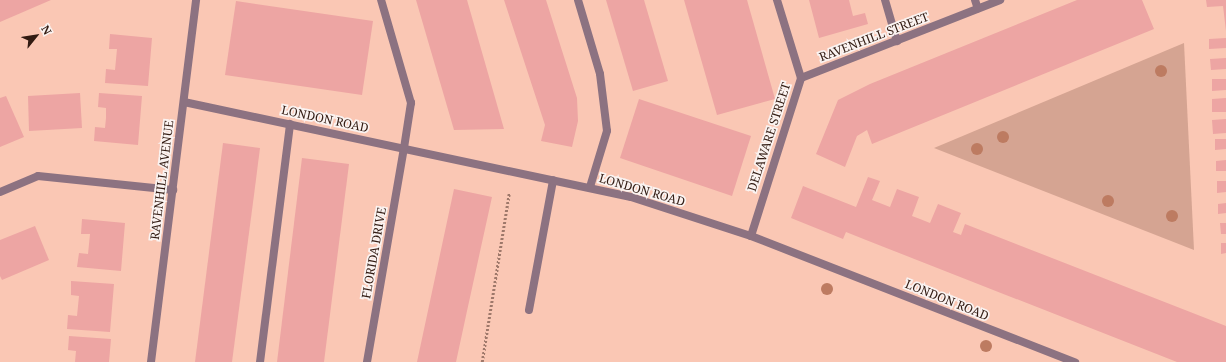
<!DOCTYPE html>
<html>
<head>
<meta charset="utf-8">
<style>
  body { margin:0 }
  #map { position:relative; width:1226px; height:362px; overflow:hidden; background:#fac7b4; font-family:"Noto Serif",serif }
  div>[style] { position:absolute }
  .green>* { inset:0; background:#d5a492 }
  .building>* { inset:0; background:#eda5a3 }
  .path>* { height:2.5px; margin-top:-1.25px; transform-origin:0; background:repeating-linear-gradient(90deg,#9e786a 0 2px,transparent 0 4px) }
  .lane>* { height:8px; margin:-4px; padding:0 4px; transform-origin:4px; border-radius:4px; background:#8c7281 }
  .street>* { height:8px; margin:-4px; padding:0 4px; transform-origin:4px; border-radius:4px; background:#8c7281 }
  .trees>* { width:12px; height:12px; margin:-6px; border-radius:50%; background:#bd7b61 }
  span { translate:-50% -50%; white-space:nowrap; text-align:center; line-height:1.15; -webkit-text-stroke:3.5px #faf3f1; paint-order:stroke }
  .street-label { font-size:12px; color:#321b12 }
  .north { position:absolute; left:16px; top:16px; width:40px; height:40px; -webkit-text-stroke:3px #faf3f1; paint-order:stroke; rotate:60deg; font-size:11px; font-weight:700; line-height:16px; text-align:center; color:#321b12 }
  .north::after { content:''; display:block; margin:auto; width:14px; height:18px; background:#321b12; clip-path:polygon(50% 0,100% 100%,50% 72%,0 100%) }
</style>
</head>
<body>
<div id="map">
  <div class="green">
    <div style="clip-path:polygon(1184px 43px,1194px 250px,934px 148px)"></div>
  </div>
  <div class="building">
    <div style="clip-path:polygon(0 0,51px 0,0 22px)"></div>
    <div style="clip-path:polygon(416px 0,467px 0,504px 129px,454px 130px)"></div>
    <div style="clip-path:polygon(504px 0,546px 0,577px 98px,578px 121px,572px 147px,541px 141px,545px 125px)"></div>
    <div style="clip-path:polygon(606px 0,644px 0,668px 81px,633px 91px)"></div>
    <div style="clip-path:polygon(684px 0,747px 0,775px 99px,717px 115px)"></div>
    <div style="clip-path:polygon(809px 0,849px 0,853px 16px,865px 13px,868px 24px,819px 38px)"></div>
    <div style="clip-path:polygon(1077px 0,1142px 0,1154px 29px,872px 144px,867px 130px,857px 136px,845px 167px,816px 154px,838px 100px,870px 84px)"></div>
    <div style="clip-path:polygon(1206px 0,1226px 0,1226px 31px,1223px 6px,1207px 7px)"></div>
    <div style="clip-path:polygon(236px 1px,373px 21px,362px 95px,225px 75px)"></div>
    <div style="clip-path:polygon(110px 34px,152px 38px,148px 86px,105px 83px,106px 69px,115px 70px,117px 49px,109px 49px)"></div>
    <div style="clip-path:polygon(1226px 38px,1226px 48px,1209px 49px,1209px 39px)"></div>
    <div style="clip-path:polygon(1226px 58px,1226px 69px,1211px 70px,1210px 59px)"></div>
    <div style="clip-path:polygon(1212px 79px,1226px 79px,1226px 90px,1212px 91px)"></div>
    <div style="clip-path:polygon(80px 93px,82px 128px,29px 131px,28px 96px)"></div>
    <div style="clip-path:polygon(99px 93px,142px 96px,138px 145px,94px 141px,95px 127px,105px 128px,106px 118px,106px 108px,98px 107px)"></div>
    <div style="clip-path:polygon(6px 96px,24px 137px,0 147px,0 98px)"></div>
    <div style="clip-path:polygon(1226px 98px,1226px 112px,1212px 112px,1212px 99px)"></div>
    <div style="clip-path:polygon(639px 99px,751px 136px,732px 196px,620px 158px)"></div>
    <div style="clip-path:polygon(1226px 119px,1226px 133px,1213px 134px,1212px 120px)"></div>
    <div style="clip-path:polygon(1215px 139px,1226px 139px,1226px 149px,1215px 150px)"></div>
    <div style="clip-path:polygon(223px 143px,260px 148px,254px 195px,232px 362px,195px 362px)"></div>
    <div style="clip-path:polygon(302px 158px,349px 164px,324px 362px,277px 362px)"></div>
    <div style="clip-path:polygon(1226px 160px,1226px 171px,1216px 171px,1216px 161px)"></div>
    <div style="clip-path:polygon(868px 177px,880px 181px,872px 200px,890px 207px,897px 189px,919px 197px,912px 216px,920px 219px,930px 223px,938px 204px,961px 213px,953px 232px,961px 235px,965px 224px,1226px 326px,1226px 362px,1177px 362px,866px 240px,846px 232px,843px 239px,791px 218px,803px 186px,856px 207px)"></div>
    <div style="clip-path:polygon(1217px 181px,1226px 181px,1226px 192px,1217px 193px)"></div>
    <div style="clip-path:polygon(454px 189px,492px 197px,467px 311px,456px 362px,417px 362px)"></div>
    <div style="clip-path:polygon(1226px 203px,1226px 213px,1218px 214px,1218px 204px)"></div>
    <div style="clip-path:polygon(82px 219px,125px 223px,121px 271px,77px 267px,79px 253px,88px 254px,90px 234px,81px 234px)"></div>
    <div style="clip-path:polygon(1220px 223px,1226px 223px,1226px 234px,1221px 234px)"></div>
    <div style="clip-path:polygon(35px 226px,49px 260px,2px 280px,0 276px,0 240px)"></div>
    <div style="clip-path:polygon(1221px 243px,1226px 243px,1226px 253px,1221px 254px)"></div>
    <div style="clip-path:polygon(71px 281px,114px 284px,110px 332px,67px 329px,68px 315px,77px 316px,79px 296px,71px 295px)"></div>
    <div style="clip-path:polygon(69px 336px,111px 339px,109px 362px,75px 362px,76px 351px,68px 350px)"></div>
  </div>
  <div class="path">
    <div style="left:482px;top:362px;width:171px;rotate:-80.9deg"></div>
  </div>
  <div class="lane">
    <div style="left:885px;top:0;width:43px;rotate:73.7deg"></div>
    <div style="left:529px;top:310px;width:132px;rotate:-79.5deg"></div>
    <div style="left:260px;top:362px;width:240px;rotate:-82.8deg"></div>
  </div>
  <div class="street">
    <div style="left:578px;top:0;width:77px;rotate:73.4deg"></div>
    <div style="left:600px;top:74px;width:57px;rotate:83deg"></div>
    <div style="left:607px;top:131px;width:59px;rotate:106.9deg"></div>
    <div style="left:975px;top:0;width:9px;rotate:72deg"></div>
    <div style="left:801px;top:78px;width:214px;rotate:-21.4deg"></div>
    <div style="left:184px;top:102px;width:457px;rotate:12deg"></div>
    <div style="left:631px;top:197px;width:126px;rotate:18deg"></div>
    <div style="left:751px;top:236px;width:348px;rotate:21.3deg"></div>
    <div style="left:0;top:192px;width:41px;rotate:-22.8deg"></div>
    <div style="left:38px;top:176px;width:136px;rotate:5.9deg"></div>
    <div style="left:751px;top:236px;width:166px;rotate:-72.4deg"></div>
    <div style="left:801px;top:78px;width:82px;rotate:-107.1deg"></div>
    <div style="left:151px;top:362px;width:365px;rotate:-82.9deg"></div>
    <div style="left:367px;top:362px;width:217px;rotate:-80.2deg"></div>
    <div style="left:404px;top:148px;width:46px;rotate:-81.2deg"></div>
    <div style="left:411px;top:103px;width:107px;rotate:-106.2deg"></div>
  </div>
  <div class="trees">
    <div style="left:1161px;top:71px"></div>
    <div style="left:1003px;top:137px"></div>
    <div style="left:977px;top:149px"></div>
    <div style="left:1108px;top:201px"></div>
    <div style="left:1172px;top:216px"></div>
    <div style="left:827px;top:289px"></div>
    <div style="left:986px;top:346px"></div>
  </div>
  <div class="street-label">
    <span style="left:874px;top:37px;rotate:-21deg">RAVENHILL STREET</span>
    <span style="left:325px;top:119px;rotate:12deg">LONDON ROAD</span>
    <span style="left:769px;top:137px;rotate:-72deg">DELAWARE STREET</span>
    <span style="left:162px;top:180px;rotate:-83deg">RAVENHILL AVENUE</span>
    <span style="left:642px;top:190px;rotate:16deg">LONDON ROAD</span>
    <span style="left:374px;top:253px;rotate:-80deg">FLORIDA DRIVE</span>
    <span style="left:947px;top:300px;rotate:22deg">LONDON ROAD</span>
  </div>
  <div class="north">N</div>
</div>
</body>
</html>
